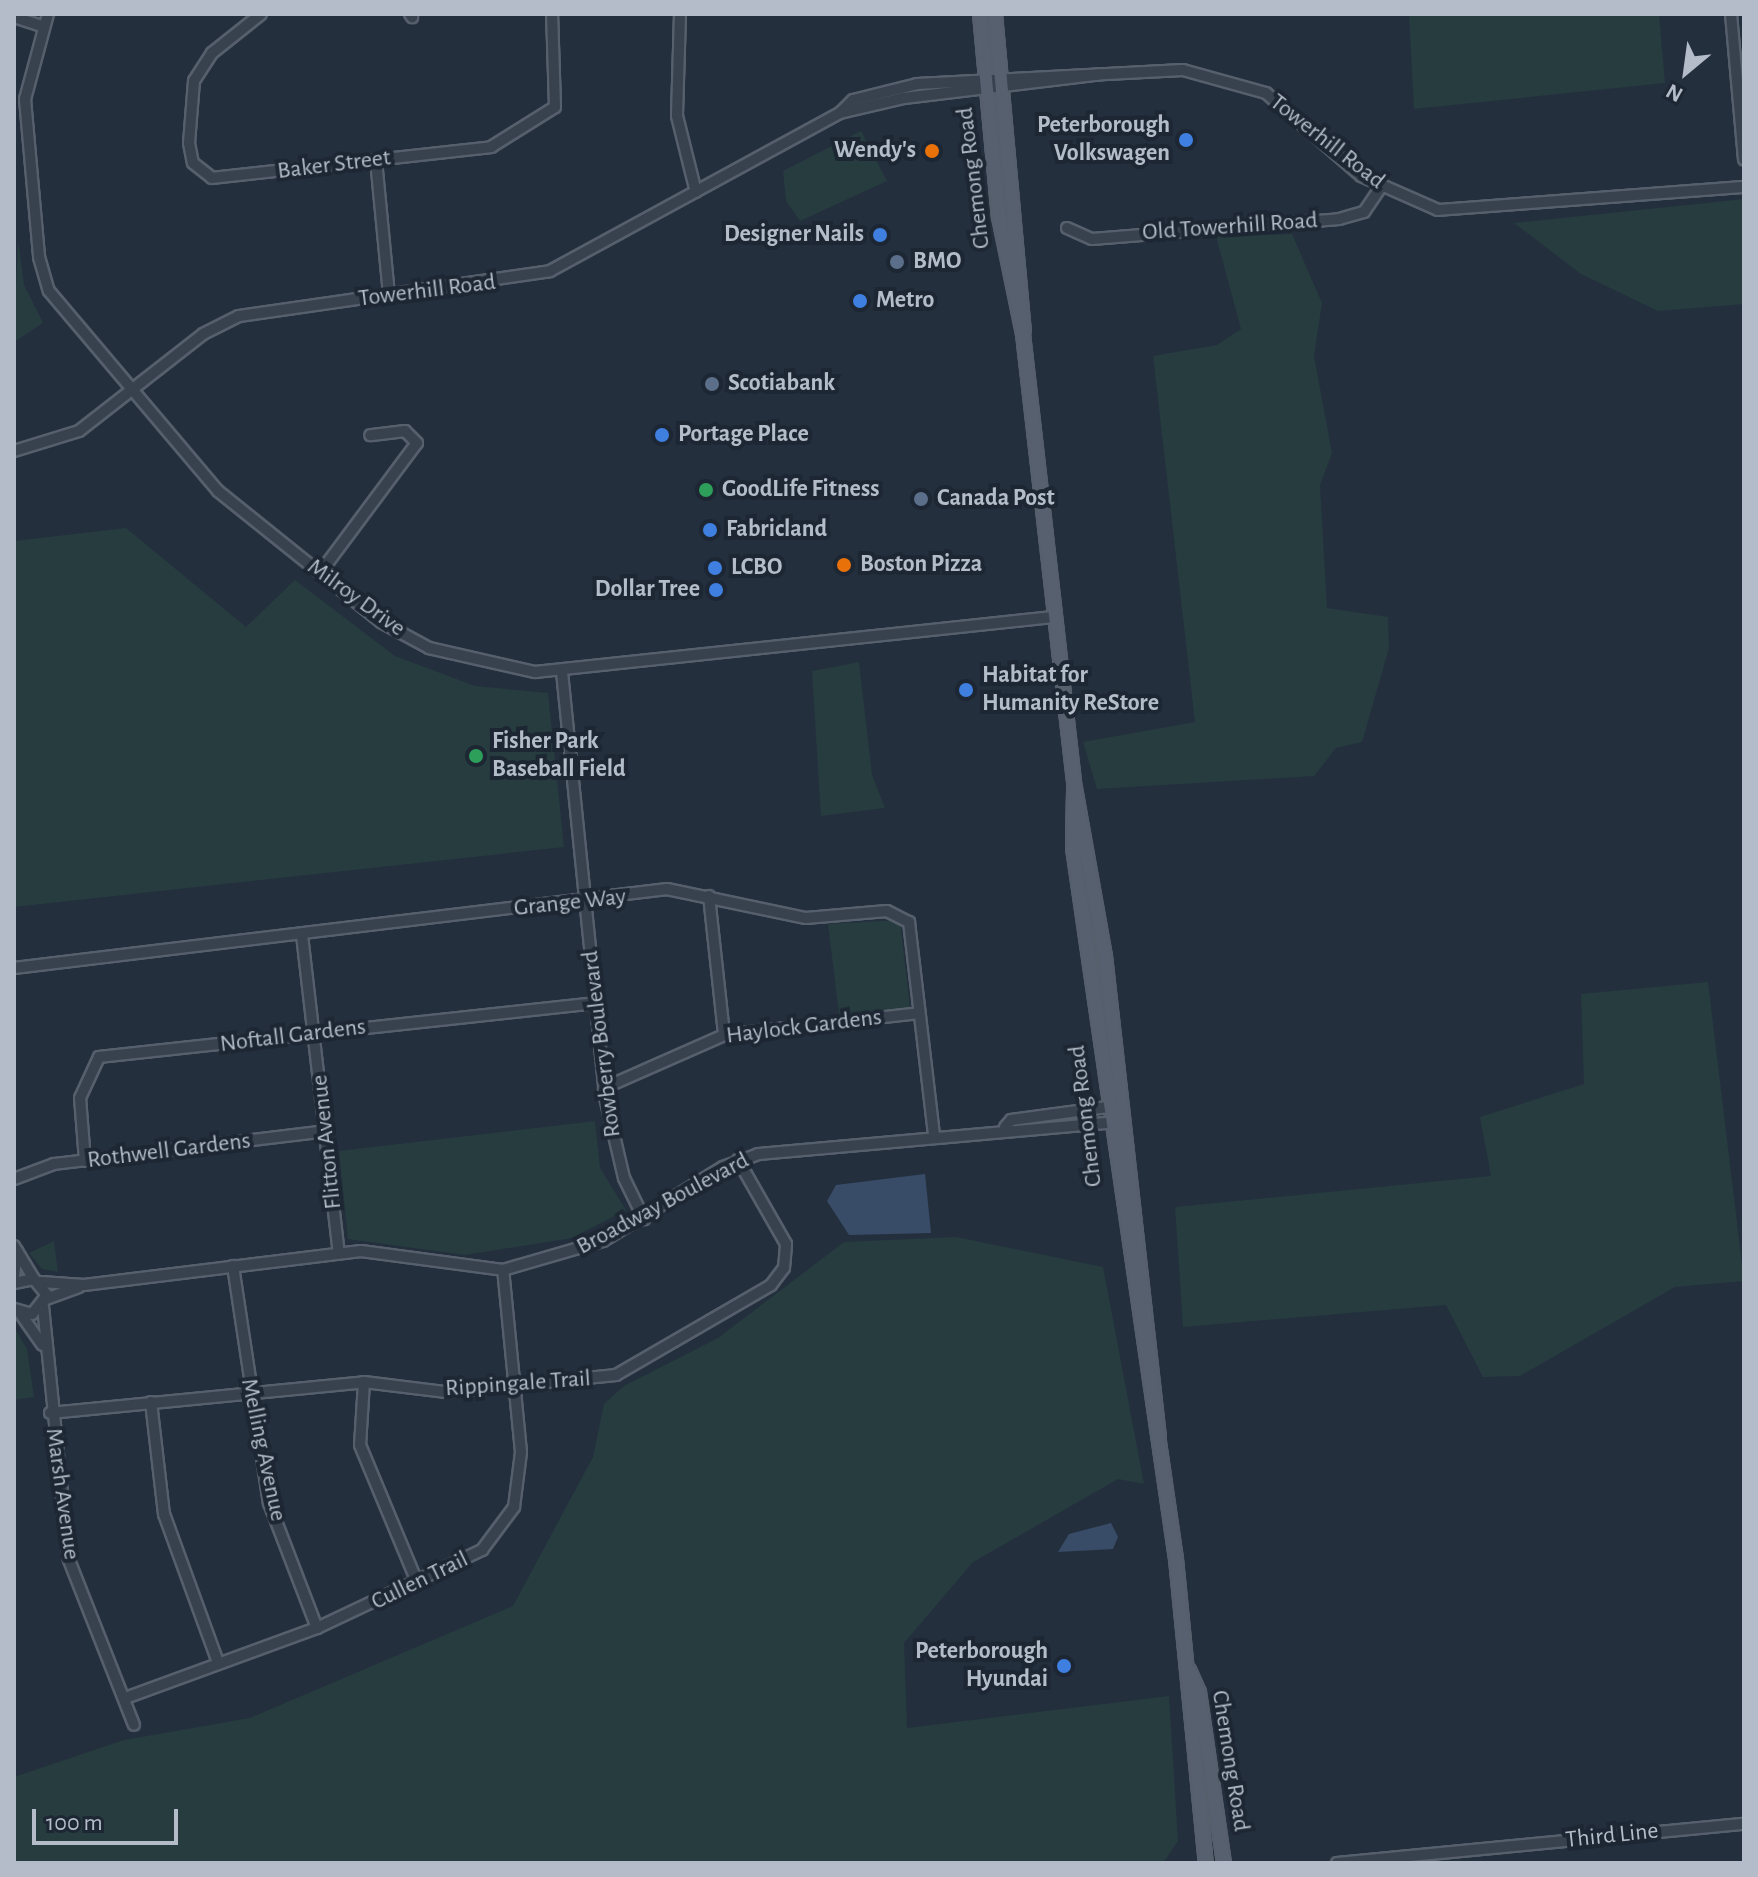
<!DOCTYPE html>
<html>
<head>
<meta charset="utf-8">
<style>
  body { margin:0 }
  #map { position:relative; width:1758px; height:1877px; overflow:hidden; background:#242f3e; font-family:"Alegreya Sans",sans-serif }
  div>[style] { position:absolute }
  .green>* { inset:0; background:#263c3f }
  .water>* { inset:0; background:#394c67 }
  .roads { filter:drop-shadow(2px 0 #565f6c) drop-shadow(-2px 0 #565f6c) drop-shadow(0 2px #565f6c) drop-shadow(0 -2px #565f6c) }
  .minor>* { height:10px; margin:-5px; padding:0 5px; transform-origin:5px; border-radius:5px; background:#38414e }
  .major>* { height:12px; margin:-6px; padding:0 6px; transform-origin:6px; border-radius:6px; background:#56606e }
  .dots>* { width:22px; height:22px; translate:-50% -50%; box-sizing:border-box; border:4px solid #1d2633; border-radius:50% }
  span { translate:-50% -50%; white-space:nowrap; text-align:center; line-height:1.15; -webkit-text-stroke:8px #1d2633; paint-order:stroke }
  .poi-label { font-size:24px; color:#b4bcc9; font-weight:700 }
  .right { translate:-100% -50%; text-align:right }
  .left { translate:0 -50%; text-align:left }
  .street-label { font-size:24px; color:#b4bcc9 }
  .frame { position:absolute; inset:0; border:16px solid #b4bcc9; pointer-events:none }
  .north { position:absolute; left:1646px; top:32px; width:80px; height:80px; -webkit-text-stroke:6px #1d2633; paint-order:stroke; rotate:209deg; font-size:22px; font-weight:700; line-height:32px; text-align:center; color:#b4bcc9 }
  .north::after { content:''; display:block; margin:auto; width:28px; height:36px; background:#b4bcc9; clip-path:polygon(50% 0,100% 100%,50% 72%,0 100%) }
  .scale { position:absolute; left:32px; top:1809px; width:146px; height:36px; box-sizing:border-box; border:4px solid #b4bcc9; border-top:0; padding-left:10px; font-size:24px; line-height:28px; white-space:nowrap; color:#b4bcc9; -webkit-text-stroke:6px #1d2633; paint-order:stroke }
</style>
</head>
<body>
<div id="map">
  <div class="green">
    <div style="clip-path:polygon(1409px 14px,1659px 14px,1665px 83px,1414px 109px)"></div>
    <div style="clip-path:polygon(861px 131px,887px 181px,800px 221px,786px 201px,783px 171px)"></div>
    <div style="clip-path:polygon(1744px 199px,1744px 304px,1658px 311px,1581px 274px,1514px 223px)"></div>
    <div style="clip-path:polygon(1292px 234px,1322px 303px,1314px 356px,1332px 453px,1320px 485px,1327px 608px,1388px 617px,1389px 648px,1362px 742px,1336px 748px,1314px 776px,1097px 789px,1083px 742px,1195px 722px,1153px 356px,1217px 345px,1241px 329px,1216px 236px)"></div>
    <div style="clip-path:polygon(18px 239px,24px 285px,43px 323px,14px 342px)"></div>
    <div style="clip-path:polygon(126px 528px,246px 627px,295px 580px,395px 656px,475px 686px,548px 693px,564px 847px,14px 907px,14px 541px)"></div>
    <div style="clip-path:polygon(859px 662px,872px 775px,885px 808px,821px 816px,812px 671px)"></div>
    <div style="clip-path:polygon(900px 920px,910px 1008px,839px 1014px,828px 924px)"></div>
    <div style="clip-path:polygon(1708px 982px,1744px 1281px,1675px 1287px,1520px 1376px,1483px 1377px,1446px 1305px,1183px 1327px,1175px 1207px,1491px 1176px,1480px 1117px,1584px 1084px,1581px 994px)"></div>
    <div style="clip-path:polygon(595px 1121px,600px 1168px,626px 1210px,572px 1238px,465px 1255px,348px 1239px,339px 1151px)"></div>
    <div style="clip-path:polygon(956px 1237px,1103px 1267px,1144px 1484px,1118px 1479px,973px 1562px,904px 1643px,907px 1728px,1169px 1696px,1178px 1841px,1163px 1863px,14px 1863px,14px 1777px,124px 1740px,250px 1718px,513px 1606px,593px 1457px,604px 1404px,624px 1386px,718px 1338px,844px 1242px)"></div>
    <div style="clip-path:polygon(54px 1241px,58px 1272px,42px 1269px,29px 1253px)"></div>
    <div style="clip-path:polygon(14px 1327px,27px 1349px,34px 1397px,14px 1400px)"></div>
  </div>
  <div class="water">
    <div style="clip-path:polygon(925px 1174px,931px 1233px,849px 1235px,827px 1201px,836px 1185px)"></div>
    <div style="clip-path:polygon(1111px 1523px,1118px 1537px,1113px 1549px,1058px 1552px,1069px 1534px)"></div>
  </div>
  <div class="roads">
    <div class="minor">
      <div style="left:48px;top:14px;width:88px;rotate:105.1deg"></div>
      <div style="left:25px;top:99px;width:159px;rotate:84.9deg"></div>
      <div style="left:39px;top:257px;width:35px;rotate:74deg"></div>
      <div style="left:49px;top:291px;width:262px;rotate:49.8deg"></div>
      <div style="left:218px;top:491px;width:209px;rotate:38.8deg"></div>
      <div style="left:381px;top:622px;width:55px;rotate:28.4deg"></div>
      <div style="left:429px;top:648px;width:109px;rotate:12.8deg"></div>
      <div style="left:535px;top:672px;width:521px;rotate:-6.06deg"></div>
      <div style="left:261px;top:14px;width:63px;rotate:141.5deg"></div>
      <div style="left:212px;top:53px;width:33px;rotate:123deg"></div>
      <div style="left:194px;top:81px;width:62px;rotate:94.6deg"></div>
      <div style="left:189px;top:143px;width:20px;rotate:79deg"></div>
      <div style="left:193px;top:163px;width:24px;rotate:38deg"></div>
      <div style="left:212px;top:178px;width:281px;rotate:-6.3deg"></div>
      <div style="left:491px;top:147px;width:75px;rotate:-32deg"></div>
      <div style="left:555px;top:107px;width:93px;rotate:-91.8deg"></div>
      <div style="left:410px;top:14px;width:4px;rotate:56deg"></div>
      <div style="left:680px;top:14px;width:102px;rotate:91.7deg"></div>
      <div style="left:677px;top:116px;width:78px;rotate:76deg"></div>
      <div style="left:1731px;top:14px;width:146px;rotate:84.9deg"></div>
      <div style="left:14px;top:17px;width:29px;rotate:18deg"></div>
      <div style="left:840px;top:113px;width:18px;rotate:-45deg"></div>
      <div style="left:853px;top:100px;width:66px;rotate:-14deg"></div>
      <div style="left:917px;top:84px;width:266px;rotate:-3deg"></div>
      <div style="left:1183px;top:70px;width:86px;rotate:15.5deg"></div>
      <div style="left:1266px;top:93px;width:126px;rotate:41.1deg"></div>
      <div style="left:1361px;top:176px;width:84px;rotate:23.8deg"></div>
      <div style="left:1438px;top:210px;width:307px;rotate:-4.3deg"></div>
      <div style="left:376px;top:160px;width:137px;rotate:84.5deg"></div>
      <div style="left:1067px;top:228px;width:27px;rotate:24deg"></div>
      <div style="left:1092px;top:239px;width:248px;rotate:-4.6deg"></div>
      <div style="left:1339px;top:219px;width:26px;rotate:-16deg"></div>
      <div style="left:1364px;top:212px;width:29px;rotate:-56deg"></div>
      <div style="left:14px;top:451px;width:68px;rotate:-17.1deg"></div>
      <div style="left:79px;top:431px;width:157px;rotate:-38deg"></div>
      <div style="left:203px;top:334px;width:40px;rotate:-26.6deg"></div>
      <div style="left:239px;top:316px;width:314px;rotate:-8.2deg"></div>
      <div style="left:550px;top:271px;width:330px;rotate:-28.6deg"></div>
      <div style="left:840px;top:113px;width:66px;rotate:-13.2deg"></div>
      <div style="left:904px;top:98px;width:198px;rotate:-6.9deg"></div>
      <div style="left:320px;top:573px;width:162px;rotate:-53.3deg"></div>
      <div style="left:417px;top:443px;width:17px;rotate:-135deg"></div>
      <div style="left:405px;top:431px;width:35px;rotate:173deg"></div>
      <div style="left:562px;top:672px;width:427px;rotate:84.2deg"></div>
      <div style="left:605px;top:1097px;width:83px;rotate:76.8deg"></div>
      <div style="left:624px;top:1178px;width:46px;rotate:64deg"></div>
      <div style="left:709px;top:896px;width:140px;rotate:83.8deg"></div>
      <div style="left:302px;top:935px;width:320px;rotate:83.4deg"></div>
      <div style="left:14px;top:968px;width:658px;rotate:-6.9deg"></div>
      <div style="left:667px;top:889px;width:142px;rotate:11.8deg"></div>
      <div style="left:806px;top:918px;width:81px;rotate:-4.9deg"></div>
      <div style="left:887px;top:911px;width:25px;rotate:27deg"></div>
      <div style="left:909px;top:922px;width:214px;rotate:83.3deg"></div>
      <div style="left:604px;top:1088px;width:131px;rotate:-23.8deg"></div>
      <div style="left:724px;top:1035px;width:196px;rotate:-6.4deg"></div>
      <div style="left:1005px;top:1127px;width:9px;rotate:-49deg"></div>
      <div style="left:1011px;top:1120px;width:105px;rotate:-7.7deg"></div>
      <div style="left:85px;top:1161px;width:63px;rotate:-94.5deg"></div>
      <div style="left:80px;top:1098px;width:45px;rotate:-65.1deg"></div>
      <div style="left:99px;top:1057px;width:500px;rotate:-6.2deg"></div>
      <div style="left:14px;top:1179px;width:43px;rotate:-20.6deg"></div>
      <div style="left:54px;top:1164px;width:274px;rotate:-6.9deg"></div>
      <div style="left:14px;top:1246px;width:39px;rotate:59deg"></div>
      <div style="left:233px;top:1266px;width:240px;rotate:81.4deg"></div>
      <div style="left:269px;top:1503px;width:134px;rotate:69deg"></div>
      <div style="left:14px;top:1276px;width:25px;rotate:-83deg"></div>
      <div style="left:41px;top:1282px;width:43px;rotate:4deg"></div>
      <div style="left:84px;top:1285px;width:279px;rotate:-7deg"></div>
      <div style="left:361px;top:1251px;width:143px;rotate:7.6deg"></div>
      <div style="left:503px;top:1270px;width:104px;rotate:-16.2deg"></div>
      <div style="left:603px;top:1241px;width:141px;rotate:-31.7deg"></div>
      <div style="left:723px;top:1167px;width:37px;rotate:-20deg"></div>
      <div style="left:758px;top:1154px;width:361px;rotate:-5.1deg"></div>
      <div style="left:14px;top:1283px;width:20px;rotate:-11deg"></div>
      <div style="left:34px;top:1279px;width:21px;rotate:51deg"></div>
      <div style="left:47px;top:1295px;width:24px;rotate:128deg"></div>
      <div style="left:32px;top:1314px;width:19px;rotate:-164deg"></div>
      <div style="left:46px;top:1299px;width:35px;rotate:-20deg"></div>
      <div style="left:43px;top:1306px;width:255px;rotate:84.2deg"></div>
      <div style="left:69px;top:1560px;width:177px;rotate:68.5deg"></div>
      <div style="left:20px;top:1313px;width:39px;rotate:55deg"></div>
      <div style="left:364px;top:1382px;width:63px;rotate:93.6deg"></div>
      <div style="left:360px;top:1445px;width:151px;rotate:67.4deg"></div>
      <div style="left:151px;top:1402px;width:113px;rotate:83.4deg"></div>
      <div style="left:164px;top:1514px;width:158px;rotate:70deg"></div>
      <div style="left:50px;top:1413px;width:316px;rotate:-5.6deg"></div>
      <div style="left:364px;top:1382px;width:83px;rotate:7deg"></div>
      <div style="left:446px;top:1392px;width:171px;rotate:-5.7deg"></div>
      <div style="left:616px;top:1375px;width:179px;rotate:-30.1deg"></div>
      <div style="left:771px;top:1285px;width:21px;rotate:-53deg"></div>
      <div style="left:784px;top:1268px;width:24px;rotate:-85deg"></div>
      <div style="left:786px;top:1244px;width:97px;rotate:-119.7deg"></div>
      <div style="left:128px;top:1697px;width:201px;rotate:-20.1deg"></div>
      <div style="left:317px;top:1628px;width:183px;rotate:-25.3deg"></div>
      <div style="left:482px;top:1550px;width:54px;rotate:-53.3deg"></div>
      <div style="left:514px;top:1507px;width:55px;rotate:-82.7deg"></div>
      <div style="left:521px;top:1452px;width:183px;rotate:-95.6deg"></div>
      <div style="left:1337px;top:1863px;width:409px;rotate:-5.5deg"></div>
    </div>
    <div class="major">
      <div style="left:980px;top:14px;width:204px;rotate:84.7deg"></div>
      <div style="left:999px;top:217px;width:119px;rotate:78.4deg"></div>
      <div style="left:1023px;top:334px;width:457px;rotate:83.5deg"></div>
      <div style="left:1075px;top:788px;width:171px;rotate:79.9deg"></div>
      <div style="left:1105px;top:956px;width:485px;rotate:83.6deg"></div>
      <div style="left:995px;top:14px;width:318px;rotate:84.8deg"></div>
      <div style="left:1074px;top:791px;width:57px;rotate:91deg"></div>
      <div style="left:1073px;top:848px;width:718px;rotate:81.76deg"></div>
      <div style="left:1176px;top:1559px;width:305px;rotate:84.4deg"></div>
      <div style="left:1189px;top:1670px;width:24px;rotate:66deg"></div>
      <div style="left:1199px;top:1692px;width:173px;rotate:81.7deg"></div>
    </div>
  </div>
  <div class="dots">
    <div style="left:1186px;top:140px;background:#3f7fe0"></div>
    <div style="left:932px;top:151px;background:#e8710a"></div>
    <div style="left:880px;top:235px;background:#3f7fe0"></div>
    <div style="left:897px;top:262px;background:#5c6f8a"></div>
    <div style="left:860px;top:301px;background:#3f7fe0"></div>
    <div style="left:712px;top:384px;background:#5c6f8a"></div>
    <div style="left:662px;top:435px;background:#3f7fe0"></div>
    <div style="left:706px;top:490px;background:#2e9e5b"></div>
    <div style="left:921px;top:499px;background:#5c6f8a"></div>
    <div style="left:710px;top:530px;background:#3f7fe0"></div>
    <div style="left:844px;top:565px;background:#e8710a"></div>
    <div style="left:715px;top:568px;background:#3f7fe0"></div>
    <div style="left:716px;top:590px;background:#3f7fe0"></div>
    <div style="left:966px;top:690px;background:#3f7fe0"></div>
    <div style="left:476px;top:756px;background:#2e9e5b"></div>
    <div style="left:1064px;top:1666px;background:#3f7fe0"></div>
  </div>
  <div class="poi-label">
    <span class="right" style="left:1170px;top:140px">Peterborough<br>Volkswagen</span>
    <span class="right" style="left:916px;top:151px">Wendy's</span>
    <span class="right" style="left:864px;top:235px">Designer Nails</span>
    <span class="left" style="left:913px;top:262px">BMO</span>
    <span class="left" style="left:876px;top:301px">Metro</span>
    <span class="left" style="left:728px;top:384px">Scotiabank</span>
    <span class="left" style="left:678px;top:435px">Portage Place</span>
    <span class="left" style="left:722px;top:490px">GoodLife Fitness</span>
    <span class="left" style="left:937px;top:499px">Canada Post</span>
    <span class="left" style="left:726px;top:530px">Fabricland</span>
    <span class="left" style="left:860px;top:565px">Boston Pizza</span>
    <span class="left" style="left:731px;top:568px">LCBO</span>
    <span class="right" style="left:700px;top:590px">Dollar Tree</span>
    <span class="left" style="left:982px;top:690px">Habitat for<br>Humanity ReStore</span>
    <span class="left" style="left:492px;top:756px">Fisher Park<br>Baseball Field</span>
    <span class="right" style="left:1048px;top:1666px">Peterborough<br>Hyundai</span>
  </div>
  <div class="street-label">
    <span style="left:1327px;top:142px;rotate:38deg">Towerhill Road</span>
    <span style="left:334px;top:165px;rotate:-7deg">Baker Street</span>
    <span style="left:974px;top:178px;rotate:-97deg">Chemong Road</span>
    <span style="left:1230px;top:227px;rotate:-4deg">Old Towerhill Road</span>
    <span style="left:427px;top:291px;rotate:-7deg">Towerhill Road</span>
    <span style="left:356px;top:598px;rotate:36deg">Milroy Drive</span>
    <span style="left:570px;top:903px;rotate:-6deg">Grange Way</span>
    <span style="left:804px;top:1027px;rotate:-7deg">Haylock Gardens</span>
    <span style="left:293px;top:1036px;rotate:-7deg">Noftall Gardens</span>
    <span style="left:602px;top:1044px;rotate:-97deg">Rowberry Boulevard</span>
    <span style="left:1086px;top:1116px;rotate:-97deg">Chemong Road</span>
    <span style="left:327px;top:1142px;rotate:-96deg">Flitton Avenue</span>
    <span style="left:169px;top:1151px;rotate:-7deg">Rothwell Gardens</span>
    <span style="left:663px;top:1204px;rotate:-28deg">Broadway Boulevard</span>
    <span style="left:518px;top:1384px;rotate:-4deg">Rippingale Trail</span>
    <span style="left:263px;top:1450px;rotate:78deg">Melling Avenue</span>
    <span style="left:62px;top:1494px;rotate:82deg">Marsh Avenue</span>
    <span style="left:420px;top:1581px;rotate:-26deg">Cullen Trail</span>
    <span style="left:1230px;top:1761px;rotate:81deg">Chemong Road</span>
    <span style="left:1612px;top:1836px;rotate:-6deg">Third Line</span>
  </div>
  <div class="frame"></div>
  <div class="north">N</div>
  <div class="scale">100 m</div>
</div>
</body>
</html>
